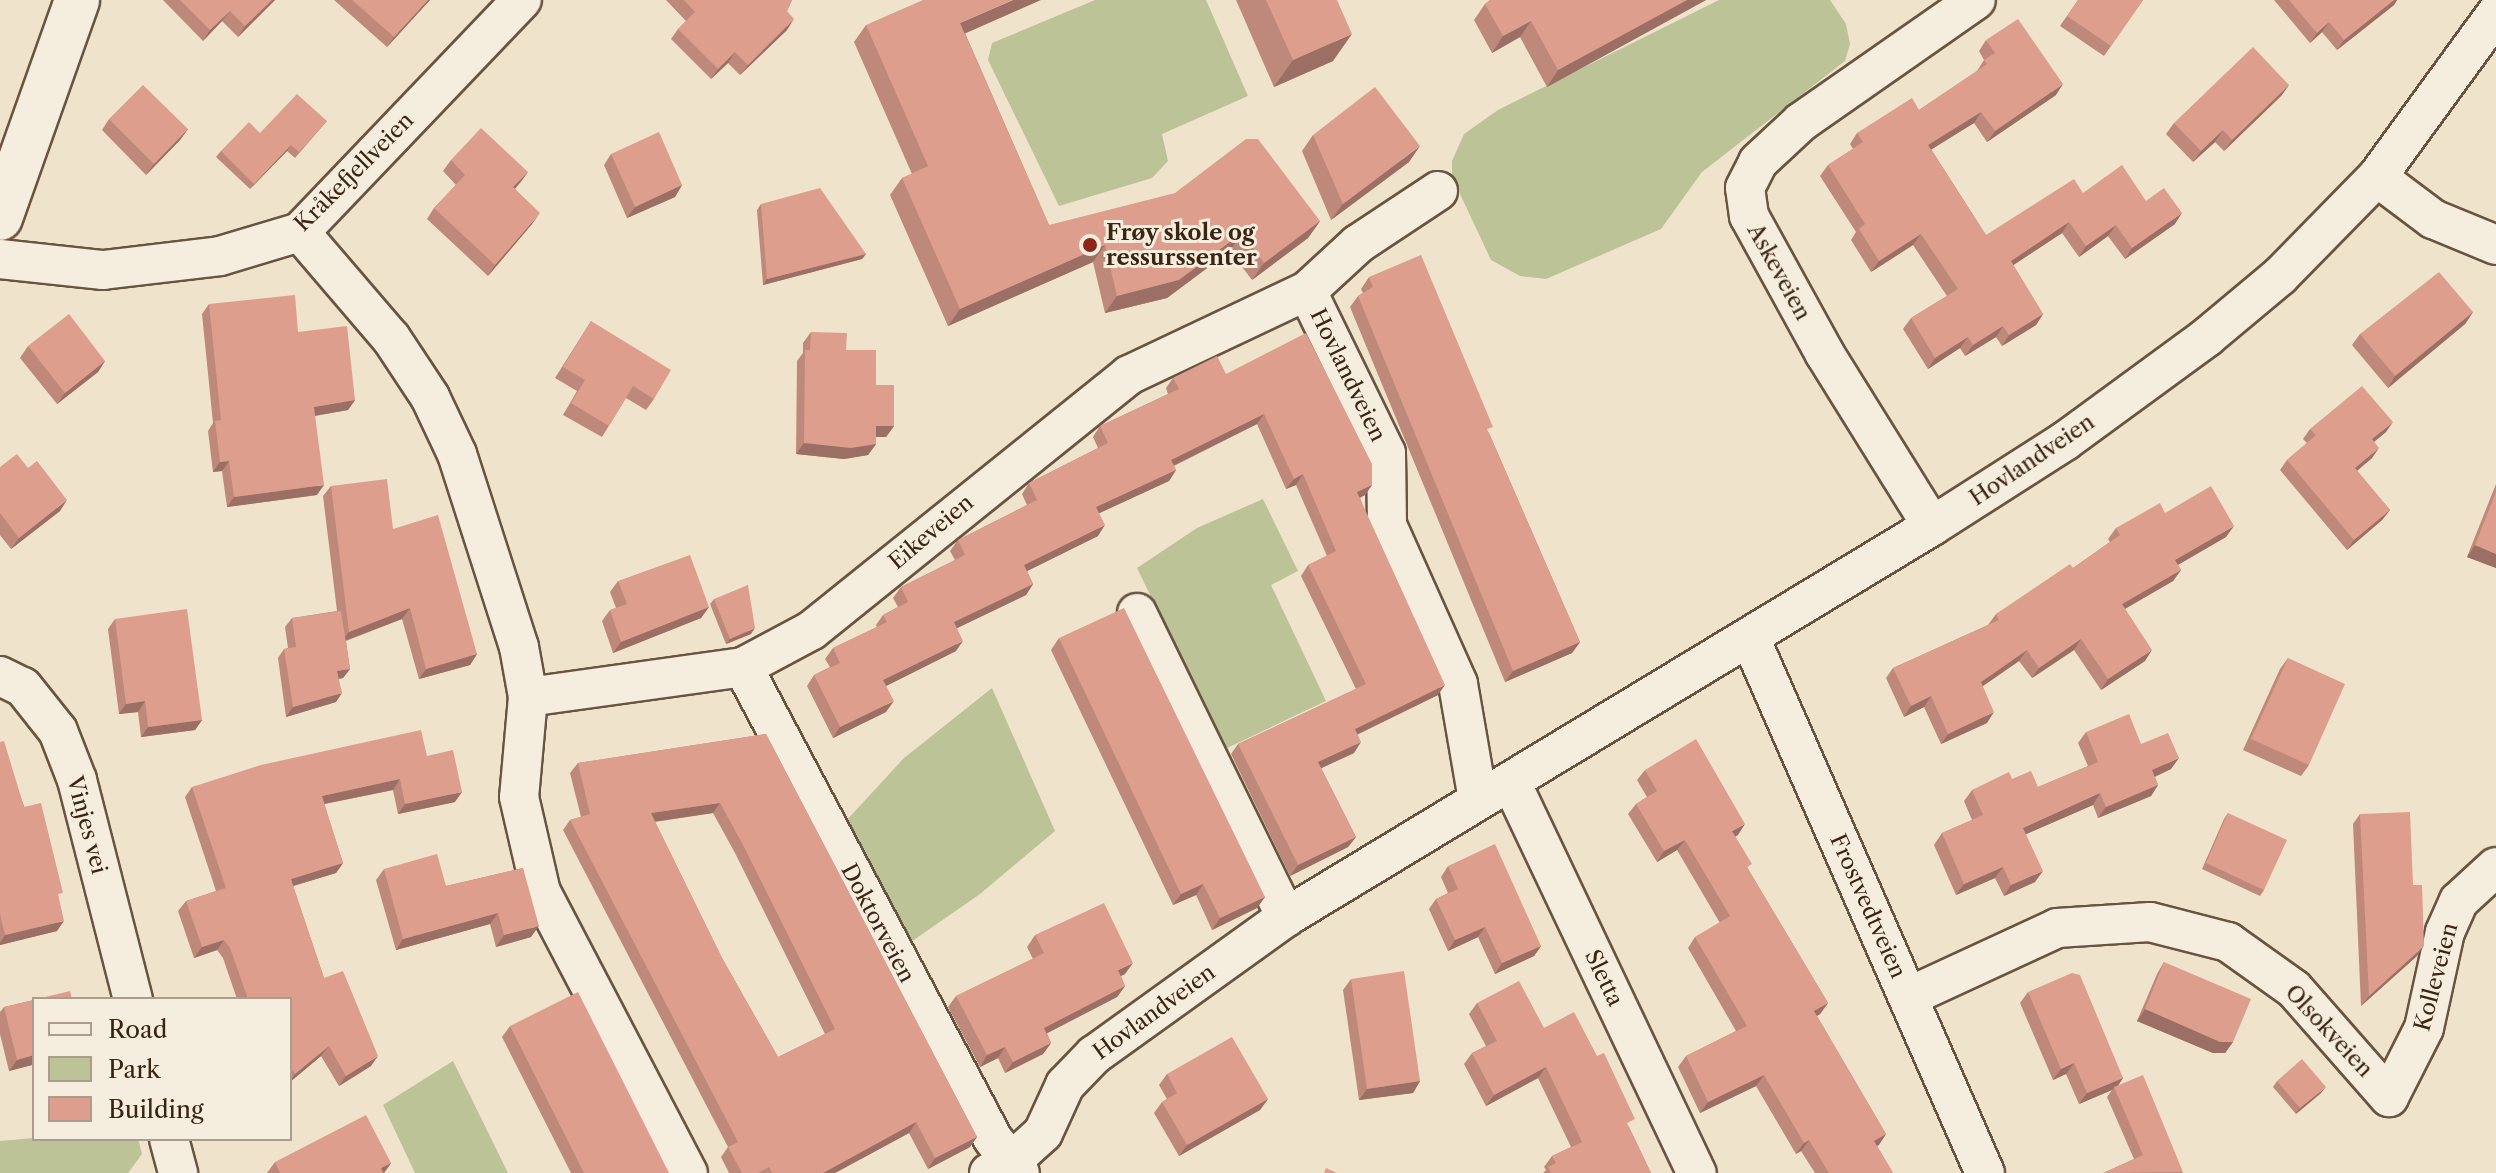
<!DOCTYPE html>
<html>
<head>
<meta charset="utf-8">
<style>
  body { margin:0 }
  #map { position:relative; width:2496px; height:1173px; overflow:hidden; background:#f0e3cb; font-family:"Libre Caslon Text",serif }
  div>[style] { position:absolute }
  .green>* { inset:0; background:#bbc397 }
  .roads { filter:drop-shadow(2px 0 #685440) drop-shadow(-2px 0 #685440) drop-shadow(0 2px #685440) drop-shadow(0 -2px #685440) }
  .street>* { height:38px; margin:-19px; padding:0 19px; transform-origin:19px; border-radius:19px; background:#f5eddd }
  .secondary>* { height:44px; margin:-22px; padding:0 22px; transform-origin:22px; border-radius:22px; background:#f5eddd }
  .wall>* { inset:0; background:#be887a }
  .shaded-wall>* { inset:0; background:#9b6f63 }
  .building>* { inset:0; background:#dd9e8e }
  .dots>* { width:22px; height:22px; translate:-50% -50%; box-sizing:border-box; border:4px solid #f5eddd; border-radius:50% }
  span { translate:-50% -50%; white-space:nowrap; text-align:center; line-height:1.15; -webkit-text-stroke:6px #f5eddd; paint-order:stroke }
  .street-label { font-size:22px; color:#3a2412 }
  .poi-label { font-size:22px; color:#3a2412; font-weight:700 }
  .left { translate:0 -50%; text-align:left }
  .legend { position:absolute; left:32px; top:997px; width:260px; height:144px; box-sizing:border-box; background:#f5eddd; border:2px solid #aa9d8c; margin:0; padding:10px 14px; list-style:none; font-size:24px; color:#3a2412 }
  .legend li { display:flex; align-items:center; gap:16px; height:40px }
  .legend b { width:40px; border:2px solid #aa9d8c }
</style>
</head>
<body>
<div id="map">
  <div class="green">
    <div style="clip-path:polygon(1095px 0,1206px 0,1248px 96px,1162px 134px,1168px 161px,1152px 178px,1059px 206px,988px 60px,992px 43px)"></div>
    <div style="clip-path:polygon(1719px 0,1830px 0,1846px 24px,1850px 44px,1845px 61px,1702px 172px,1661px 229px,1546px 279px,1520px 276px,1491px 260px,1452px 177px,1452px 161px,1464px 134px,1498px 110px)"></div>
    <div style="clip-path:polygon(1263px 499px,1298px 571px,1271px 585px,1326px 701px,1225px 749px,1137px 568px,1197px 528px)"></div>
    <div style="clip-path:polygon(992px 688px,1055px 831px,980px 894px,908px 944px,845px 822px,904px 758px)"></div>
    <div style="clip-path:polygon(453px 1061px,508px 1173px,415px 1173px,383px 1105px)"></div>
    <div style="clip-path:polygon(34px 1138px,138px 1139px,142px 1154px,128px 1173px,0 1173px,0 1141px)"></div>
  </div>
  <div class="roads">
    <div class="street">
      <div style="left:2377px;top:177px;width:70px;rotate:36.9deg"></div>
      <div style="left:2433px;top:219px;width:68px;rotate:22.4deg"></div>
      <div style="left:1438px;top:191px;width:96px;rotate:146.5deg"></div>
      <div style="left:1358px;top:244px;width:69px;rotate:137.3deg"></div>
      <div style="left:1307px;top:291px;width:180px;rotate:64deg"></div>
      <div style="left:1386px;top:453px;width:72px;rotate:89.2deg"></div>
      <div style="left:1387px;top:525px;width:174px;rotate:65.9deg"></div>
      <div style="left:1458px;top:684px;width:118px;rotate:80.2deg"></div>
      <div style="left:300px;top:232px;width:140px;rotate:49.4deg"></div>
      <div style="left:391px;top:338px;width:71px;rotate:56.5deg"></div>
      <div style="left:430px;top:397px;width:63px;rotate:64.7deg"></div>
      <div style="left:457px;top:454px;width:203px;rotate:72.2deg"></div>
      <div style="left:519px;top:647px;width:51px;rotate:79.8deg"></div>
      <div style="left:528px;top:697px;width:100px;rotate:95.1deg"></div>
      <div style="left:519px;top:797px;width:98px;rotate:77deg"></div>
      <div style="left:541px;top:892px;width:317px;rotate:62.4deg"></div>
      <div style="left:0;top:259px;width:104px;rotate:6.1deg"></div>
      <div style="left:103px;top:270px;width:118px;rotate:-6.8deg"></div>
      <div style="left:220px;top:256px;width:84px;rotate:-16.7deg"></div>
      <div style="left:300px;top:232px;width:321px;rotate:-46.3deg"></div>
      <div style="left:1932px;top:526px;width:203px;rotate:-121.9deg"></div>
      <div style="left:1825px;top:354px;width:158px;rotate:-118.8deg"></div>
      <div style="left:1749px;top:216px;width:28px;rotate:-98deg"></div>
      <div style="left:1745px;top:188px;width:29px;rotate:-63deg"></div>
      <div style="left:1758px;top:162px;width:59px;rotate:-42.9deg"></div>
      <div style="left:1801px;top:122px;width:213px;rotate:-34.9deg"></div>
      <div style="left:1137px;top:613px;width:339px;rotate:63.9deg"></div>
      <div style="left:1751px;top:640px;width:582px;rotate:66.3deg"></div>
      <div style="left:743px;top:667px;width:534px;rotate:62.09deg"></div>
      <div style="left:993px;top:1139px;width:43px;rotate:51.5deg"></div>
      <div style="left:0;top:676px;width:25px;rotate:26deg"></div>
      <div style="left:23px;top:687px;width:56px;rotate:51.5deg"></div>
      <div style="left:58px;top:731px;width:53px;rotate:68.8deg"></div>
      <div style="left:77px;top:780px;width:226px;rotate:75.7deg"></div>
      <div style="left:528px;top:697px;width:217px;rotate:-7.9deg"></div>
      <div style="left:743px;top:667px;width:78px;rotate:-28.2deg"></div>
      <div style="left:812px;top:630px;width:407px;rotate:-38.8deg"></div>
      <div style="left:1129px;top:375px;width:197px;rotate:-25.3deg"></div>
      <div style="left:1511px;top:782px;width:433px;rotate:64.6deg"></div>
      <div style="left:1908px;top:997px;width:164px;rotate:-24.8deg"></div>
      <div style="left:2057px;top:928px;width:93px;rotate:-3.7deg"></div>
      <div style="left:2150px;top:922px;width:81px;rotate:14.4deg"></div>
      <div style="left:2228px;top:942px;width:81px;rotate:35.5deg"></div>
      <div style="left:2294px;top:989px;width:144px;rotate:48.7deg"></div>
      <div style="left:2389px;top:1097px;width:77px;rotate:-63.1deg"></div>
      <div style="left:2424px;top:1028px;width:98px;rotate:-77.7deg"></div>
      <div style="left:2445px;top:932px;width:34px;rotate:-66deg"></div>
      <div style="left:2459px;top:901px;width:50px;rotate:-42.6deg"></div>
      <div style="left:169px;top:1139px;width:35px;rotate:75deg"></div>
      <div style="left:989px;top:1173px;width:25px;rotate:-27deg"></div>
      <div style="left:1011px;top:1162px;width:43px;rotate:-42.2deg"></div>
      <div style="left:1043px;top:1133px;width:53px;rotate:-65.4deg"></div>
      <div style="left:1065px;top:1085px;width:42px;rotate:-46deg"></div>
      <div style="left:1094px;top:1055px;width:236px;rotate:-35.7deg"></div>
      <div style="left:1286px;top:917px;width:755px;rotate:-31.18deg"></div>
      <div style="left:1932px;top:526px;width:158px;rotate:-32.6deg"></div>
      <div style="left:2065px;top:441px;width:176px;rotate:-36.2deg"></div>
      <div style="left:2207px;top:337px;width:95px;rotate:-39.9deg"></div>
      <div style="left:2280px;top:276px;width:139px;rotate:-45.6deg"></div>
      <div style="left:2377px;top:177px;width:202px;rotate:-53.9deg"></div>
    </div>
    <div class="secondary">
      <div style="left:0;top:218px;width:231px;rotate:-70.5deg"></div>
    </div>
  </div>
  <div class="wall">
    <div style="clip-path:polygon(163px 0,275px 0,238px 37px,222px 21px,203px 41px)"></div>
    <div style="clip-path:polygon(334px 0,430px 0,387px 47px)"></div>
    <div style="clip-path:polygon(666px 0,792px 0,787px 11px,787px 30px,740px 75px,728px 63px,711px 79px,671px 39px,678px 29px,686px 21px)"></div>
    <div style="clip-path:polygon(1236px 0,1337px 0,1333px 61px,1274px 87px)"></div>
    <div style="clip-path:polygon(1490px 0,1706px 0,1547px 87px,1520px 37px,1492px 53px,1474px 20px,1485px 4px)"></div>
    <div style="clip-path:polygon(2078px 0,2143px 0,2104px 56px,2060px 26px)"></div>
    <div style="clip-path:polygon(2274px 0,2397px 0,2394px 5px,2337px 50px,2322px 32px,2310px 43px)"></div>
    <div style="clip-path:polygon(866px 25px,965px 33px,1049px 225px,1320px 221px,1308px 238px,1252px 280px,1230px 251px,1167px 298px,1105px 313px,1093px 262px,948px 326px,890px 195px,902px 178px,912px 174px,854px 42px)"></div>
    <div style="clip-path:polygon(1986px 40px,2056px 95px,1987px 142px,1974px 123px,1931px 149px,1986px 235px,2083px 193px,2146px 201px,2175px 224px,2125px 259px,2108px 236px,2079px 257px,2062px 233px,2013px 265px,2043px 314px,2036px 325px,2002px 346px,1996px 337px,1965px 356px,1960px 348px,1928px 369px,1903px 329px,1911px 318px,1947px 296px,1913px 245px,1871px 272px,1851px 240px,1856px 232px,1820px 176px,1828px 165px,1853px 149px,1850px 144px,1857px 133px,1919px 110px,1977px 71px,1984px 60px,1979px 51px)"></div>
    <div style="clip-path:polygon(2289px 85px,2281px 96px,2224px 151px,2215px 142px,2193px 162px,2166px 134px,2174px 123px)"></div>
    <div style="clip-path:polygon(109px 119px,188px 129px,180px 140px,146px 175px,102px 130px)"></div>
    <div style="clip-path:polygon(327px 121px,295px 158px,287px 151px,250px 189px,216px 157px,221px 151px,260px 133px)"></div>
    <div style="clip-path:polygon(1313px 135px,1409px 162px,1331px 220px,1302px 151px)"></div>
    <div style="clip-path:polygon(611px 154px,682px 185px,675px 197px,627px 218px,604px 165px)"></div>
    <div style="clip-path:polygon(451px 160px,528px 172px,515px 189px,532px 224px,488px 276px,427px 219px,434px 208px,456px 185px,443px 171px)"></div>
    <div style="clip-path:polygon(761px 204px,866px 254px,862px 259px,763px 285px,757px 210px)"></div>
    <div style="clip-path:polygon(1369px 277px,1489px 433px,1580px 642px,1572px 653px,1505px 682px,1350px 307px,1358px 296px,1363px 293px,1361px 289px)"></div>
    <div style="clip-path:polygon(209px 304px,298px 332px,355px 400px,348px 410px,315px 416px,317px 495px,227px 507px,222px 471px,213px 472px,208px 431px,213px 423px,202px 314px)"></div>
    <div style="clip-path:polygon(2473px 312px,2465px 324px,2388px 388px,2352px 345px,2360px 334px)"></div>
    <div style="clip-path:polygon(591px 321px,654px 399px,646px 410px,626px 398px,602px 437px,563px 415px,577px 391px,555px 378px)"></div>
    <div style="clip-path:polygon(811px 332px,846px 350px,876px 385px,894px 426px,886px 437px,876px 437px,876px 444px,868px 455px,844px 459px,796px 454px,797px 361px,803px 353px,803px 343px)"></div>
    <div style="clip-path:polygon(28px 346px,105px 361px,98px 372px,57px 404px,20px 358px)"></div>
    <div style="clip-path:polygon(1226px 374px,1372px 485px,1365px 495px,1360px 498px,1438px 695px,1357px 735px,1354px 753px,1321px 768px,1356px 837px,1348px 847px,1290px 876px,1231px 754px,1238px 744px,1356px 689px,1301px 576px,1308px 565px,1327px 556px,1296px 485px,1286px 489px,1257px 424px,1174px 466px,1176px 470px,1169px 481px,1099px 513px,1098px 536px,1027px 571px,1033px 584px,1026px 595px,957px 628px,956px 651px,886px 686px,886px 712px,833px 738px,807px 686px,814px 675px,830px 667px,825px 659px,833px 648px,877px 627px,876px 625px,883px 615px,898px 607px,893px 598px,901px 587px,955px 560px,950px 551px,958px 540px,1027px 505px,1022px 494px,1029px 483px,1098px 448px,1093px 437px,1100px 426px,1168px 394px,1166px 388px,1173px 378px)"></div>
    <div style="clip-path:polygon(2310px 429px,2386px 432px,2374px 442px,2372px 458px,2357px 471px,2390px 510px,2382px 520px,2347px 550px,2280px 470px,2287px 460px,2307px 443px,2303px 439px)"></div>
    <div style="clip-path:polygon(0 467px,60px 511px,11px 549px,0 535px)"></div>
    <div style="clip-path:polygon(2496px 484px,2496px 568px,2467px 557px)"></div>
    <div style="clip-path:polygon(331px 486px,477px 654px,470px 665px,419px 679px,402px 619px,346px 641px,350px 669px,343px 678px,339px 679px,336px 702px,286px 717px,278px 658px,284px 649px,288px 648px,285px 627px,292px 618px,337px 611px,323px 496px)"></div>
    <div style="clip-path:polygon(2165px 513px,2226px 537px,2178px 565px,2181px 570px,2173px 581px,2125px 609px,2145px 661px,2101px 690px,2074px 650px,2032px 678px,2019px 661px,1982px 686px,1987px 723px,1941px 744px,1924px 707px,1904px 717px,1886px 678px,1893px 668px,1988px 625px,1996px 614px,2073px 568px,2110px 542px,2108px 539px,2116px 528px)"></div>
    <div style="clip-path:polygon(618px 581px,709px 607px,701px 618px,613px 653px,602px 621px,610px 610px,616px 608px,610px 592px)"></div>
    <div style="clip-path:polygon(714px 599px,751px 634px,726px 644px,710px 604px)"></div>
    <div style="clip-path:polygon(115px 619px,202px 720px,195px 730px,141px 737px,138px 712px,119px 714px,108px 629px)"></div>
    <div style="clip-path:polygon(1059px 638px,1265px 897px,1257px 908px,1212px 930px,1196px 895px,1173px 905px,1051px 650px)"></div>
    <div style="clip-path:polygon(2288px 658px,2309px 765px,2301px 776px,2243px 750px,2280px 669px)"></div>
    <div style="clip-path:polygon(2086px 732px,2141px 744px,2171px 769px,2155px 777px,2158px 785px,2151px 796px,2098px 818px,2093px 805px,2026px 834px,2035px 882px,2004px 896px,1995px 878px,1956px 895px,1934px 845px,1942px 833px,1972px 820px,1964px 801px,1972px 790px,2012px 779px,2038px 787px,2088px 766px,2078px 743px)"></div>
    <div style="clip-path:polygon(evenodd,766px 734px,977px 1137px,970px 1147px,928px 1169px,909px 1133px,835px 1173px,729px 1173px,721px 1157px,728px 1147px,563px 830px,570px 820px,581px 817px,570px 773px,578px 763px,766px 734px,713px 813px,735px 853px,825px 1034px,778px 1057px,722px 958px,655px 822px,713px 813px)"></div>
    <div style="clip-path:polygon(0 742px,59px 899px,57px 931px,0 945px)"></div>
    <div style="clip-path:polygon(427px 756px,455px 802px,398px 814px,393px 790px,324px 804px,343px 863px,336px 873px,293px 886px,324px 978px,371px 1066px,339px 1086px,321px 1056px,290px 1082px,290px 999px,237px 999px,223px 958px,217px 950px,194px 958px,178px 911px,186px 901px,216px 891px,185px 797px,192px 787px)"></div>
    <div style="clip-path:polygon(1645px 770px,1738px 835px,1735px 836px,1748px 869px,1828px 1003px,1820px 1014px,1817px 1016px,1886px 1134px,1877px 1146px,1893px 1173px,1815px 1173px,1801px 1151px,1796px 1154px,1756px 1086px,1700px 1113px,1678px 1067px,1686px 1056px,1736px 1031px,1688px 948px,1695px 937px,1720px 923px,1677px 850px,1657px 862px,1628px 814px,1636px 804px,1647px 797px,1637px 780px)"></div>
    <div style="clip-path:polygon(2228px 813px,2264px 890px,2260px 896px,2202px 869px,2224px 819px)"></div>
    <div style="clip-path:polygon(2360px 814px,2413px 885px,2417px 956px,2361px 1006px,2353px 824px)"></div>
    <div style="clip-path:polygon(1448px 866px,1541px 946px,1534px 956px,1495px 974px,1478px 937px,1448px 951px,1429px 909px,1436px 899px,1448px 893px,1441px 877px)"></div>
    <div style="clip-path:polygon(523px 868px,531px 937px,496px 947px,490px 924px,396px 950px,376px 880px,384px 869px,446px 886px)"></div>
    <div style="clip-path:polygon(1035px 935px,1125px 974px,1121px 976px,1125px 986px,1117px 997px,1047px 1033px,1051px 1043px,1043px 1054px,1005px 1073px,998px 1058px,980px 1067px,948px 1007px,956px 996px,1033px 959px,1027px 947px)"></div>
    <div style="clip-path:polygon(2164px 962px,2233px 1042px,2225px 1053px,2213px 1053px,2137px 1021px,2157px 974px)"></div>
    <div style="clip-path:polygon(1351px 979px,1420px 1081px,1413px 1093px,1359px 1100px,1343px 990px)"></div>
    <div style="clip-path:polygon(2028px 992px,2123px 1078px,2117px 1086px,2183px 1173px,2103px 1173px,2134px 1159px,2107px 1097px,2112px 1090px,2079px 1104px,2066px 1074px,2053px 1080px,2020px 1003px)"></div>
    <div style="clip-path:polygon(34px 1000px,34px 1074px,32px 1065px,9px 1071px,0 1034px,0 1012px,4px 1007px)"></div>
    <div style="clip-path:polygon(1477px 1003px,1544px 1028px,1629px 1127px,1651px 1173px,1543px 1173px,1546px 1170px,1544px 1167px,1552px 1156px,1571px 1147px,1538px 1078px,1486px 1106px,1464px 1064px,1472px 1053px,1486px 1046px,1469px 1014px)"></div>
    <div style="clip-path:polygon(510px 1026px,669px 1173px,571px 1173px,502px 1037px)"></div>
    <div style="clip-path:polygon(1167px 1074px,1268px 1099px,1260px 1110px,1179px 1156px,1154px 1113px,1162px 1102px,1167px 1099px,1159px 1085px)"></div>
    <div style="clip-path:polygon(2277px 1081px,2321px 1093px,2296px 1114px,2273px 1087px)"></div>
    <div style="clip-path:polygon(275px 1162px,391px 1163px,384px 1173px,267px 1173px)"></div>
  </div>
  <div class="shaded-wall">
    <div style="clip-path:polygon(272px 0,275px 0,238px 37px,245px 26px)"></div>
    <div style="clip-path:polygon(428px 0,430px 0,387px 47px,394px 37px)"></div>
    <div style="clip-path:polygon(1013px 0,1041px 0,948px 41px,960px 23px)"></div>
    <div style="clip-path:polygon(1687px 0,1706px 0,1547px 87px,1558px 70px)"></div>
    <div style="clip-path:polygon(2394px 0,2397px 0,2394px 5px,2337px 50px,2344px 40px)"></div>
    <div style="clip-path:polygon(230px 11px,222px 21px,203px 41px,210px 30px)"></div>
    <div style="clip-path:polygon(794px 19px,787px 30px,740px 75px,748px 65px)"></div>
    <div style="clip-path:polygon(1531px 21px,1520px 37px,1492px 53px,1503px 36px)"></div>
    <div style="clip-path:polygon(2329px 22px,2322px 32px,2310px 43px,2317px 33px)"></div>
    <div style="clip-path:polygon(1352px 34px,1333px 61px,1274px 87px,1293px 60px)"></div>
    <div style="clip-path:polygon(735px 52px,728px 63px,711px 79px,718px 69px)"></div>
    <div style="clip-path:polygon(2063px 84px,2056px 95px,1987px 142px,1995px 131px)"></div>
    <div style="clip-path:polygon(2289px 85px,2281px 96px,2224px 151px,2232px 140px)"></div>
    <div style="clip-path:polygon(1981px 112px,1974px 123px,1921px 156px,1928px 145px)"></div>
    <div style="clip-path:polygon(188px 129px,180px 140px,146px 175px,154px 164px)"></div>
    <div style="clip-path:polygon(2223px 130px,2215px 142px,2193px 162px,2201px 151px)"></div>
    <div style="clip-path:polygon(291px 145px,287px 151px,250px 189px,254px 184px)"></div>
    <div style="clip-path:polygon(1420px 146px,1409px 162px,1331px 220px,1343px 204px)"></div>
    <div style="clip-path:polygon(528px 172px,520px 183px,505px 199px,513px 187px)"></div>
    <div style="clip-path:polygon(682px 185px,675px 197px,627px 218px,635px 207px)"></div>
    <div style="clip-path:polygon(540px 213px,532px 224px,488px 276px,495px 265px)"></div>
    <div style="clip-path:polygon(2182px 213px,2175px 224px,2125px 259px,2132px 248px)"></div>
    <div style="clip-path:polygon(1320px 221px,1308px 238px,1252px 280px,1264px 263px)"></div>
    <div style="clip-path:polygon(2069px 222px,2062px 233px,2003px 272px,2011px 261px)"></div>
    <div style="clip-path:polygon(2116px 225px,2108px 236px,2079px 257px,2086px 246px)"></div>
    <div style="clip-path:polygon(1242px 233px,1230px 251px,1167px 298px,1105px 313px,1117px 296px)"></div>
    <div style="clip-path:polygon(1921px 234px,1913px 245px,1871px 272px,1879px 261px)"></div>
    <div style="clip-path:polygon(1105px 245px,1093px 262px,948px 326px,960px 309px)"></div>
    <div style="clip-path:polygon(866px 254px,862px 259px,763px 285px,767px 279px)"></div>
    <div style="clip-path:polygon(2473px 312px,2465px 324px,2388px 388px,2395px 376px)"></div>
    <div style="clip-path:polygon(2043px 314px,2036px 325px,2002px 346px,2009px 335px)"></div>
    <div style="clip-path:polygon(2003px 326px,1996px 337px,1965px 356px,1973px 345px)"></div>
    <div style="clip-path:polygon(1968px 337px,1960px 348px,1928px 369px,1935px 358px)"></div>
    <div style="clip-path:polygon(105px 361px,98px 372px,57px 404px,65px 393px)"></div>
    <div style="clip-path:polygon(355px 400px,348px 410px,307px 417px,314px 407px)"></div>
    <div style="clip-path:polygon(1264px 414px,1257px 424px,1164px 470px,1171px 460px)"></div>
    <div style="clip-path:polygon(2393px 422px,2386px 432px,2365px 449px,2372px 439px)"></div>
    <div style="clip-path:polygon(876px 426px,894px 426px,886px 437px,868px 437px)"></div>
    <div style="clip-path:polygon(804px 443px,876px 444px,868px 455px,844px 459px,796px 454px)"></div>
    <div style="clip-path:polygon(2379px 448px,2372px 458px,2348px 478px,2355px 468px)"></div>
    <div style="clip-path:polygon(229px 461px,222px 471px,213px 472px,220px 462px)"></div>
    <div style="clip-path:polygon(1176px 470px,1169px 481px,1089px 518px,1096px 507px)"></div>
    <div style="clip-path:polygon(1303px 474px,1296px 485px,1286px 489px,1294px 479px)"></div>
    <div style="clip-path:polygon(324px 485px,317px 495px,227px 507px,234px 497px)"></div>
    <div style="clip-path:polygon(1372px 485px,1365px 495px,1350px 502px,1357px 492px)"></div>
    <div style="clip-path:polygon(67px 500px,60px 511px,11px 549px,19px 538px)"></div>
    <div style="clip-path:polygon(2390px 510px,2382px 520px,2347px 550px,2354px 540px)"></div>
    <div style="clip-path:polygon(1105px 525px,1098px 536px,1017px 576px,1024px 565px)"></div>
    <div style="clip-path:polygon(2234px 526px,2226px 537px,2167px 571px,2175px 560px)"></div>
    <div style="clip-path:polygon(2475px 545px,2496px 554px,2496px 568px,2467px 557px)"></div>
    <div style="clip-path:polygon(2181px 570px,2173px 581px,2114px 615px,2122px 604px)"></div>
    <div style="clip-path:polygon(1033px 584px,1026px 595px,947px 633px,954px 622px)"></div>
    <div style="clip-path:polygon(709px 607px,701px 618px,613px 653px,621px 642px)"></div>
    <div style="clip-path:polygon(410px 608px,402px 619px,341px 642px,349px 632px)"></div>
    <div style="clip-path:polygon(755px 628px,751px 634px,726px 644px,730px 639px)"></div>
    <div style="clip-path:polygon(2081px 639px,2074px 650px,2032px 678px,2039px 668px)"></div>
    <div style="clip-path:polygon(963px 641px,956px 651px,876px 691px,883px 680px)"></div>
    <div style="clip-path:polygon(1580px 642px,1572px 653px,1505px 682px,1513px 671px)"></div>
    <div style="clip-path:polygon(2027px 650px,2019px 661px,1973px 693px,1981px 682px)"></div>
    <div style="clip-path:polygon(2152px 650px,2145px 661px,2101px 690px,2108px 679px)"></div>
    <div style="clip-path:polygon(477px 654px,470px 665px,419px 679px,426px 669px)"></div>
    <div style="clip-path:polygon(350px 669px,343px 678px,331px 680px,337px 671px)"></div>
    <div style="clip-path:polygon(1445px 685px,1438px 695px,1347px 739px,1355px 729px)"></div>
    <div style="clip-path:polygon(342px 693px,336px 702px,286px 717px,293px 707px)"></div>
    <div style="clip-path:polygon(1931px 696px,1924px 707px,1904px 717px,1911px 706px)"></div>
    <div style="clip-path:polygon(145px 701px,138px 712px,119px 714px,126px 704px)"></div>
    <div style="clip-path:polygon(894px 701px,886px 712px,833px 738px,840px 727px)"></div>
    <div style="clip-path:polygon(1994px 712px,1987px 723px,1941px 744px,1948px 734px)"></div>
    <div style="clip-path:polygon(202px 720px,195px 730px,141px 737px,148px 727px)"></div>
    <div style="clip-path:polygon(1361px 742px,1354px 753px,1311px 773px,1318px 762px)"></div>
    <div style="clip-path:polygon(2179px 758px,2171px 769px,2144px 781px,2152px 770px)"></div>
    <div style="clip-path:polygon(400px 779px,393px 790px,314px 806px,322px 796px)"></div>
    <div style="clip-path:polygon(2158px 785px,2151px 796px,2098px 818px,2106px 807px)"></div>
    <div style="clip-path:polygon(462px 792px,455px 802px,398px 814px,405px 804px)"></div>
    <div style="clip-path:polygon(2100px 793px,2093px 805px,2015px 839px,2023px 828px)"></div>
    <div style="clip-path:polygon(720px 803px,713px 813px,644px 823px,651px 813px)"></div>
    <div style="clip-path:polygon(1745px 824px,1738px 835px,1725px 842px,1732px 831px)"></div>
    <div style="clip-path:polygon(1356px 837px,1348px 847px,1290px 876px,1298px 865px)"></div>
    <div style="clip-path:polygon(1685px 840px,1677px 850px,1657px 862px,1664px 851px)"></div>
    <div style="clip-path:polygon(343px 863px,336px 873px,283px 889px,291px 879px)"></div>
    <div style="clip-path:polygon(2003px 867px,1995px 878px,1956px 895px,1964px 884px)"></div>
    <div style="clip-path:polygon(2043px 871px,2035px 882px,2004px 896px,2011px 885px)"></div>
    <div style="clip-path:polygon(1203px 884px,1196px 895px,1173px 905px,1181px 894px)"></div>
    <div style="clip-path:polygon(1265px 897px,1257px 908px,1212px 930px,1220px 918px)"></div>
    <div style="clip-path:polygon(498px 913px,490px 924px,396px 950px,403px 939px)"></div>
    <div style="clip-path:polygon(64px 921px,57px 931px,0 945px,0 943px,5px 935px)"></div>
    <div style="clip-path:polygon(539px 926px,531px 937px,496px 947px,504px 935px)"></div>
    <div style="clip-path:polygon(1485px 927px,1478px 937px,1448px 951px,1455px 940px)"></div>
    <div style="clip-path:polygon(224px 940px,217px 950px,194px 958px,202px 947px)"></div>
    <div style="clip-path:polygon(1541px 946px,1534px 956px,1495px 974px,1502px 963px)"></div>
    <div style="clip-path:polygon(2424px 946px,2417px 956px,2361px 1006px,2369px 996px)"></div>
    <div style="clip-path:polygon(1133px 963px,1125px 974px,1110px 981px,1118px 970px)"></div>
    <div style="clip-path:polygon(1125px 986px,1117px 997px,1036px 1039px,1044px 1028px)"></div>
    <div style="clip-path:polygon(1828px 1003px,1820px 1014px,1806px 1022px,1814px 1011px)"></div>
    <div style="clip-path:polygon(2145px 1009px,2233px 1042px,2225px 1053px,2213px 1053px,2137px 1021px)"></div>
    <div style="clip-path:polygon(1051px 1043px,1043px 1054px,1005px 1073px,1013px 1062px)"></div>
    <div style="clip-path:polygon(329px 1046px,321px 1056px,290px 1082px,295px 1074px)"></div>
    <div style="clip-path:polygon(1005px 1047px,998px 1058px,980px 1067px,987px 1055px)"></div>
    <div style="clip-path:polygon(34px 1055px,34px 1062px,32px 1065px,9px 1071px,17px 1060px)"></div>
    <div style="clip-path:polygon(378px 1056px,371px 1066px,339px 1086px,346px 1076px)"></div>
    <div style="clip-path:polygon(2074px 1063px,2066px 1074px,2053px 1080px,2061px 1069px)"></div>
    <div style="clip-path:polygon(1546px 1067px,1538px 1078px,1486px 1106px,1494px 1095px)"></div>
    <div style="clip-path:polygon(1764px 1075px,1756px 1086px,1700px 1113px,1708px 1102px)"></div>
    <div style="clip-path:polygon(2123px 1078px,2116px 1089px,2114px 1087px,2112px 1090px,2079px 1104px,2087px 1093px)"></div>
    <div style="clip-path:polygon(1420px 1081px,1413px 1093px,1359px 1100px,1367px 1089px)"></div>
    <div style="clip-path:polygon(2326px 1087px,2321px 1093px,2296px 1114px,2300px 1108px)"></div>
    <div style="clip-path:polygon(1268px 1099px,1260px 1110px,1179px 1156px,1187px 1145px)"></div>
    <div style="clip-path:polygon(916px 1122px,909px 1133px,835px 1173px,823px 1173px)"></div>
    <div style="clip-path:polygon(1886px 1134px,1879px 1145px,1866px 1152px,1874px 1141px)"></div>
    <div style="clip-path:polygon(977px 1137px,970px 1147px,928px 1169px,935px 1158px)"></div>
    <div style="clip-path:polygon(1809px 1140px,1801px 1151px,1796px 1154px,1804px 1143px)"></div>
    <div style="clip-path:polygon(391px 1163px,384px 1173px,381px 1168px)"></div>
  </div>
  <div class="building">
    <div style="clip-path:polygon(180px 0,272px 0,245px 26px,230px 11px,210px 30px)"></div>
    <div style="clip-path:polygon(352px 0,428px 0,394px 37px)"></div>
    <div style="clip-path:polygon(684px 0,792px 0,787px 11px,794px 19px,748px 65px,735px 52px,718px 69px,678px 29px,695px 12px)"></div>
    <div style="clip-path:polygon(923px 0,1013px 0,960px 23px,1049px 225px,1175px 193px,1246px 139px,1258px 139px,1320px 221px,1264px 263px,1242px 233px,1179px 280px,1117px 296px,1105px 245px,960px 309px,902px 178px,928px 166px,866px 25px)"></div>
    <div style="clip-path:polygon(1266px 0,1337px 0,1352px 34px,1293px 60px)"></div>
    <div style="clip-path:polygon(1490px 0,1687px 0,1558px 70px,1531px 21px,1503px 36px,1485px 4px)"></div>
    <div style="clip-path:polygon(2078px 0,2143px 0,2111px 46px,2067px 16px)"></div>
    <div style="clip-path:polygon(2289px 0,2394px 0,2344px 40px,2329px 22px,2317px 33px)"></div>
    <div style="clip-path:polygon(2018px 19px,2063px 84px,1995px 131px,1981px 112px,1928px 145px,1986px 235px,2074px 179px,2083px 193px,2122px 165px,2146px 201px,2164px 188px,2182px 213px,2132px 248px,2116px 225px,2086px 246px,2069px 222px,2011px 261px,2043px 314px,2009px 335px,2003px 326px,1973px 345px,1968px 337px,1935px 358px,1911px 318px,1958px 289px,1921px 234px,1879px 261px,1859px 229px,1865px 224px,1828px 165px,1863px 142px,1857px 133px,1912px 98px,1919px 110px,1987px 64px,1984px 60px,1995px 53px,1986px 40px)"></div>
    <div style="clip-path:polygon(2253px 47px,2289px 85px,2232px 140px,2223px 130px,2201px 151px,2174px 123px)"></div>
    <div style="clip-path:polygon(143px 85px,188px 129px,154px 164px,109px 119px)"></div>
    <div style="clip-path:polygon(1375px 87px,1420px 146px,1343px 204px,1313px 135px)"></div>
    <div style="clip-path:polygon(297px 94px,327px 121px,299px 152px,291px 145px,254px 184px,221px 151px,249px 122px,260px 133px)"></div>
    <div style="clip-path:polygon(481px 128px,528px 172px,513px 187px,540px 213px,495px 265px,434px 208px,465px 175px,451px 160px)"></div>
    <div style="clip-path:polygon(659px 132px,682px 185px,635px 207px,611px 154px)"></div>
    <div style="clip-path:polygon(820px 188px,866px 254px,767px 279px,761px 204px)"></div>
    <div style="clip-path:polygon(1421px 255px,1493px 427px,1487px 429px,1580px 642px,1513px 671px,1358px 296px,1373px 287px,1369px 277px)"></div>
    <div style="clip-path:polygon(2439px 272px,2473px 312px,2395px 376px,2360px 334px)"></div>
    <div style="clip-path:polygon(295px 295px,298px 332px,347px 326px,355px 400px,314px 407px,324px 485px,234px 497px,229px 461px,220px 462px,215px 421px,221px 420px,209px 304px)"></div>
    <div style="clip-path:polygon(69px 314px,105px 361px,65px 393px,28px 346px)"></div>
    <div style="clip-path:polygon(591px 321px,671px 370px,654px 399px,633px 386px,609px 426px,571px 403px,585px 380px,563px 367px)"></div>
    <div style="clip-path:polygon(811px 332px,847px 333px,846px 350px,876px 350px,876px 385px,894px 385px,894px 426px,876px 426px,876px 444px,851px 448px,804px 443px,805px 350px,810px 350px)"></div>
    <div style="clip-path:polygon(1306px 333px,1372px 464px,1372px 485px,1357px 492px,1445px 685px,1355px 729px,1361px 742px,1318px 762px,1356px 837px,1298px 865px,1238px 744px,1366px 684px,1308px 565px,1336px 551px,1303px 474px,1294px 479px,1264px 414px,1171px 460px,1176px 470px,1096px 507px,1105px 525px,1024px 565px,1033px 584px,954px 622px,963px 641px,883px 680px,894px 701px,840px 727px,814px 675px,840px 663px,833px 648px,887px 622px,883px 615px,908px 602px,901px 587px,965px 555px,958px 540px,1037px 500px,1029px 483px,1108px 443px,1100px 426px,1179px 389px,1173px 378px,1217px 356px,1226px 374px)"></div>
    <div style="clip-path:polygon(2362px 386px,2393px 422px,2372px 439px,2379px 448px,2355px 468px,2390px 510px,2354px 540px,2287px 460px,2316px 435px,2310px 429px)"></div>
    <div style="clip-path:polygon(17px 454px,28px 468px,37px 461px,67px 500px,19px 538px,0 513px,0 467px)"></div>
    <div style="clip-path:polygon(387px 479px,393px 529px,438px 515px,477px 654px,426px 669px,410px 608px,349px 632px,331px 486px)"></div>
    <div style="clip-path:polygon(2211px 486px,2234px 526px,2175px 560px,2181px 570px,2122px 604px,2152px 650px,2108px 679px,2081px 639px,2039px 668px,2027px 650px,1981px 682px,1994px 712px,1948px 734px,1931px 696px,1911px 706px,1893px 668px,1999px 620px,1996px 614px,2070px 564px,2073px 568px,2120px 535px,2116px 528px,2160px 503px,2165px 513px)"></div>
    <div style="clip-path:polygon(2496px 492px,2496px 554px,2475px 545px)"></div>
    <div style="clip-path:polygon(690px 555px,709px 607px,621px 642px,610px 610px,627px 604px,618px 581px)"></div>
    <div style="clip-path:polygon(748px 585px,755px 628px,730px 639px,714px 599px)"></div>
    <div style="clip-path:polygon(1124px 608px,1265px 897px,1220px 918px,1203px 884px,1181px 894px,1059px 638px)"></div>
    <div style="clip-path:polygon(187px 609px,202px 720px,148px 727px,145px 701px,126px 704px,115px 619px)"></div>
    <div style="clip-path:polygon(341px 611px,350px 669px,337px 671px,342px 693px,293px 707px,284px 649px,296px 647px,292px 618px)"></div>
    <div style="clip-path:polygon(2288px 658px,2345px 684px,2309px 765px,2251px 739px)"></div>
    <div style="clip-path:polygon(2129px 714px,2141px 744px,2168px 733px,2179px 758px,2152px 770px,2158px 785px,2106px 807px,2100px 793px,2023px 828px,2043px 871px,2011px 885px,2003px 867px,1964px 884px,1942px 833px,1983px 815px,1972px 790px,2009px 772px,2012px 779px,2031px 771px,2038px 787px,2098px 762px,2086px 732px)"></div>
    <div style="clip-path:polygon(421px 730px,427px 756px,453px 750px,462px 792px,405px 804px,400px 779px,322px 796px,343px 863px,291px 879px,324px 978px,343px 971px,378px 1056px,346px 1076px,329px 1046px,295px 1074px,290px 1067px,290px 999px,248px 999px,230px 948px,224px 940px,202px 947px,186px 901px,226px 888px,192px 787px,261px 765px)"></div>
    <div style="clip-path:polygon(evenodd,766px 734px,977px 1137px,935px 1158px,916px 1122px,823px 1173px,772px 1173px,769px 1167px,758px 1173px,742px 1173px,728px 1147px,738px 1142px,570px 820px,590px 814px,578px 763px,766px 734px,720px 803px,742px 843px,835px 1029px,778px 1057px,722px 958px,651px 813px,720px 803px)"></div>
    <div style="clip-path:polygon(1696px 739px,1745px 824px,1732px 831px,1752px 864px,1747px 867px,1828px 1003px,1814px 1011px,1886px 1134px,1874px 1141px,1893px 1173px,1829px 1173px,1809px 1140px,1804px 1143px,1764px 1075px,1708px 1102px,1686px 1056px,1747px 1026px,1695px 937px,1730px 916px,1685px 840px,1664px 851px,1636px 804px,1657px 791px,1645px 770px)"></div>
    <div style="clip-path:polygon(4px 741px,24px 807px,41px 803px,63px 893px,58px 894px,64px 921px,5px 935px,0 914px,0 742px)"></div>
    <div style="clip-path:polygon(2410px 812px,2413px 885px,2422px 885px,2424px 946px,2369px 996px,2360px 814px)"></div>
    <div style="clip-path:polygon(2228px 813px,2287px 840px,2264px 890px,2206px 863px)"></div>
    <div style="clip-path:polygon(1495px 844px,1541px 946px,1502px 963px,1485px 927px,1455px 940px,1436px 899px,1458px 889px,1448px 866px)"></div>
    <div style="clip-path:polygon(437px 854px,446px 886px,523px 868px,539px 926px,504px 935px,498px 913px,403px 939px,384px 869px)"></div>
    <div style="clip-path:polygon(1104px 903px,1133px 963px,1118px 970px,1125px 986px,1044px 1028px,1051px 1043px,1013px 1062px,1005px 1047px,987px 1055px,956px 996px,1044px 953px,1035px 935px)"></div>
    <div style="clip-path:polygon(2164px 962px,2251px 999px,2233px 1042px,2220px 1042px,2145px 1009px)"></div>
    <div style="clip-path:polygon(1404px 971px,1420px 1081px,1367px 1089px,1351px 979px)"></div>
    <div style="clip-path:polygon(2072px 973px,2080px 975px,2123px 1078px,2087px 1093px,2074px 1063px,2061px 1069px,2028px 992px)"></div>
    <div style="clip-path:polygon(1519px 981px,1544px 1028px,1574px 1012px,1597px 1056px,1604px 1053px,1635px 1119px,1627px 1123px,1651px 1173px,1551px 1173px,1548px 1167px,1556px 1163px,1552px 1156px,1582px 1142px,1546px 1067px,1494px 1095px,1472px 1053px,1497px 1041px,1477px 1003px)"></div>
    <div style="clip-path:polygon(70px 991px,72px 999px,37px 999px)"></div>
    <div style="clip-path:polygon(578px 992px,669px 1173px,584px 1173px,510px 1026px)"></div>
    <div style="clip-path:polygon(34px 1000px,34px 1055px,17px 1060px,4px 1007px)"></div>
    <div style="clip-path:polygon(1232px 1037px,1268px 1099px,1187px 1145px,1162px 1102px,1177px 1093px,1167px 1074px)"></div>
    <div style="clip-path:polygon(2302px 1059px,2326px 1087px,2300px 1108px,2277px 1081px)"></div>
    <div style="clip-path:polygon(2143px 1075px,2183px 1172px,2104px 1173px,2143px 1155px,2114px 1087px)"></div>
    <div style="clip-path:polygon(366px 1115px,391px 1163px,381px 1168px,383px 1173px,280px 1173px,275px 1162px)"></div>
    <div style="clip-path:polygon(1326px 1168px,1337px 1173px,1324px 1173px)"></div>
  </div>
  <div class="dots">
    <div style="left:1090px;top:245px;background:#8f2418"></div>
  </div>
  <div class="street-label">
    <span style="left:354px;top:172px;rotate:-45deg">Kråkefjellveien</span>
    <span style="left:1779px;top:272px;rotate:61deg">Askeveien</span>
    <span style="left:1348px;top:375px;rotate:64deg">Hovlandveien</span>
    <span style="left:2032px;top:460px;rotate:-34deg">Hovlandveien</span>
    <span style="left:931px;top:532px;rotate:-40deg">Eikeveien</span>
    <span style="left:87px;top:825px;rotate:75deg">Vinjes vei</span>
    <span style="left:1868px;top:906px;rotate:66deg">Frostvedtveien</span>
    <span style="left:878px;top:923px;rotate:62deg">Doktorveien</span>
    <span style="left:2436px;top:977px;rotate:-75deg">Kolleveien</span>
    <span style="left:1604px;top:978px;rotate:64deg">Sletta</span>
    <span style="left:1154px;top:1012px;rotate:-36deg">Hovlandveien</span>
    <span style="left:2329px;top:1031px;rotate:47deg">Olsokveien</span>
  </div>
  <div class="poi-label">
    <span class="left" style="left:1106px;top:245px">Frøy skole og<br>ressurssenter</span>
  </div>
  <ul class="legend">
  <li><b style="height:10px;background:#f5eddd"></b>Road</li>
  <li><b style="height:22px;background:#bbc397"></b>Park</li>
  <li><b style="height:22px;background:#dd9e8e"></b>Building</li>
  </ul>
</div>
</body>
</html>
